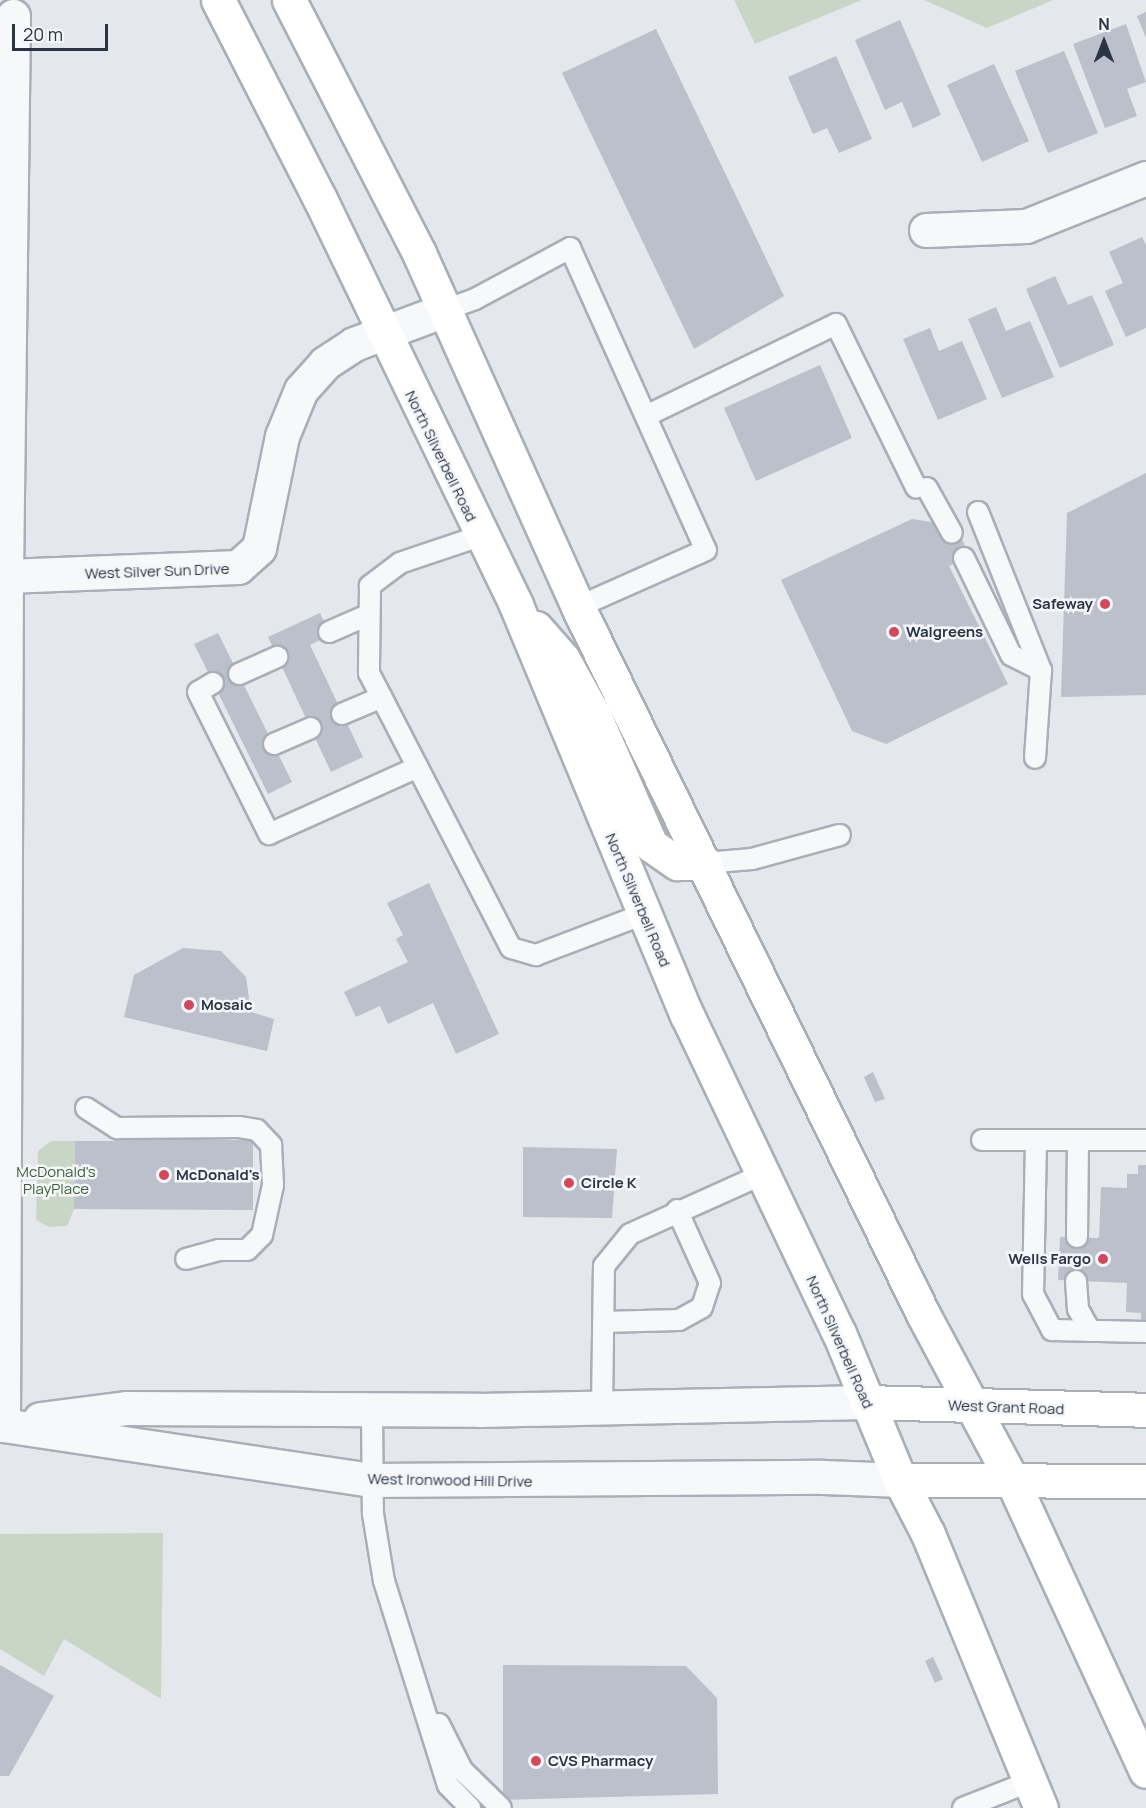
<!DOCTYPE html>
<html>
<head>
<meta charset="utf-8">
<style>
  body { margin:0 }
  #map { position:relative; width:1146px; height:1808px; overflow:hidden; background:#e4e7ec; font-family:Manrope,sans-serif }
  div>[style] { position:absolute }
  .green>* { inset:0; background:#c9d6c5 }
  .building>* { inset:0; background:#bbc0ca }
  .roads { filter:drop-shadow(2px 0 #a9aeb7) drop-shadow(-2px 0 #a9aeb7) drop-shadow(0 2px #a9aeb7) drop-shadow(0 -2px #a9aeb7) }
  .service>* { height:20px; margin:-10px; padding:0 10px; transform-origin:10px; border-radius:10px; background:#f7f8fa }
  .minor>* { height:33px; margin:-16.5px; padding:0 16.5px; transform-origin:16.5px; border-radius:16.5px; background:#f7f8fa }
  .tertiary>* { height:33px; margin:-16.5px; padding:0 16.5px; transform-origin:16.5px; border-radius:16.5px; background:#f7f8fa }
  .secondary>* { height:33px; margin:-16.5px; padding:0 16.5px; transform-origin:16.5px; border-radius:16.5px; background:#fff }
  .dots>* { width:16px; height:16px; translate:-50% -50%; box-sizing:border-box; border:3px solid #f4f6f9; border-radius:50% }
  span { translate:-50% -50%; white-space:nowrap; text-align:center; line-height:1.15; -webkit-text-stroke:5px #f4f6f9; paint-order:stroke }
  .street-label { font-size:15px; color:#2b3445 }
  .poi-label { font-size:15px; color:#2b3445; font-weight:700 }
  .right { translate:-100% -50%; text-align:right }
  .left { translate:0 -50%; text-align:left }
  .park-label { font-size:15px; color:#3f6138 }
  .north { position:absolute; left:1074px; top:12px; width:60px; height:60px; -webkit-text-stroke:4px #f4f6f9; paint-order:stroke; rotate:0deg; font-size:16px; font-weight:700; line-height:24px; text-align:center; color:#2b3445 }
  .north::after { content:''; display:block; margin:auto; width:21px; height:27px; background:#2b3445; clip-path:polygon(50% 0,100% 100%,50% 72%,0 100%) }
  .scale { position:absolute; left:12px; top:24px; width:96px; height:27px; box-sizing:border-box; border:3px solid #2b3445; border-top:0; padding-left:8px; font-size:18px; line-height:21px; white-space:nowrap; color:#2b3445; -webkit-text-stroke:4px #f4f6f9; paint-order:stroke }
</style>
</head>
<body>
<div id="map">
  <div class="green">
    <div style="clip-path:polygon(734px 0,862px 0,755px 44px)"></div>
    <div style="clip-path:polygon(924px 0,1053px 0,987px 28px)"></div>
    <div style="clip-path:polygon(51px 1141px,75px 1141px,74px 1209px,67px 1226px,49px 1227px,36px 1220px,38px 1151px)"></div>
    <div style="clip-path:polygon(163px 1533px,161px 1699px,64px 1639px,44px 1676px,0 1649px,0 1534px)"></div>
  </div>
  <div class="building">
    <div style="clip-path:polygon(1146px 12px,1146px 38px,1137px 16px)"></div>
    <div style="clip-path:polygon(900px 20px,941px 115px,913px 128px,902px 102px,885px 110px,855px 40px)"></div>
    <div style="clip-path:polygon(1126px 24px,1146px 82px,1127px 89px,1137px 116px,1105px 128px,1073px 44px)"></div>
    <div style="clip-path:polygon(656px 29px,784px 296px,694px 349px,562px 73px)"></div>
    <div style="clip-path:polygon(1064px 51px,1098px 133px,1048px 153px,1015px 71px)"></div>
    <div style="clip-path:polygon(836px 56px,872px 139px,839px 153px,827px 128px,813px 134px,788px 77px)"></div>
    <div style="clip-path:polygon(994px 64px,1029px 141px,982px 162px,947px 85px)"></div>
    <div style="clip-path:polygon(1142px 237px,1146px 245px,1146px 328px,1126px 337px,1105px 291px,1123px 283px,1109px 252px)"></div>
    <div style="clip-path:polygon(1055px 276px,1068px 305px,1092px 295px,1114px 345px,1060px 368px,1026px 289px)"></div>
    <div style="clip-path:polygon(996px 307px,1006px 331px,1030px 321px,1054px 377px,1002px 398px,968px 319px)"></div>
    <div style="clip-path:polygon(930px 328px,939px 351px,962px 341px,987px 399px,938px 420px,903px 339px)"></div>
    <div style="clip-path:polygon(820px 365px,852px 438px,756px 481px,724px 408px)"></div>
    <div style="clip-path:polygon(1146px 473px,1146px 695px,1061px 697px,1067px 513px)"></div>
    <div style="clip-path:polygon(912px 519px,932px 522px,941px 539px,958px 531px,970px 556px,949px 566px,1008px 684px,886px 744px,852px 731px,781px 580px)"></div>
    <div style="clip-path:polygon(320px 613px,330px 635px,310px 645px,363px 757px,331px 772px,268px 637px)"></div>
    <div style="clip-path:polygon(218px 633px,292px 782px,268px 794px,194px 644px)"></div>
    <div style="clip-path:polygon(429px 883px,499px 1034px,456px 1054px,433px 1003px,388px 1024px,380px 1006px,356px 1017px,344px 992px,408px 962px,396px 939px,403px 935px,387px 903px)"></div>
    <div style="clip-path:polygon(183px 948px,221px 951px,246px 977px,251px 1012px,274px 1019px,267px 1051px,124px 1017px,134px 975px)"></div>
    <div style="clip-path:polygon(873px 1072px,885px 1099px,875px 1102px,864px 1077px)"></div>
    <div style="clip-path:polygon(114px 1133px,190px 1133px,188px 1139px,253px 1140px,253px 1210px,74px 1209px,75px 1141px,114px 1141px)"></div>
    <div style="clip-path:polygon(523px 1147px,617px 1149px,612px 1218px,523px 1217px)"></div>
    <div style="clip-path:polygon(1138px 1165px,1146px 1165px,1146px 1323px,1141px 1322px,1141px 1313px,1126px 1312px,1127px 1283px,1058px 1280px,1060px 1237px,1099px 1238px,1101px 1187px,1127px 1188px,1127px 1174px,1138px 1174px)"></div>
    <div style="clip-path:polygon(933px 1657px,943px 1679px,935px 1683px,925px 1661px)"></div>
    <div style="clip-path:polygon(0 1665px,54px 1696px,9px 1776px,0 1776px)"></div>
    <div style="clip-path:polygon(503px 1665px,686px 1666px,717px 1698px,718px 1794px,503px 1800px)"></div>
  </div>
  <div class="roads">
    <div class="service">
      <div style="left:442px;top:311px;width:35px;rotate:-20deg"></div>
      <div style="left:475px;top:299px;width:108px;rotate:-28.2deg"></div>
      <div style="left:570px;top:248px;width:331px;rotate:65.8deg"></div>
      <div style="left:706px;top:550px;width:140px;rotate:156deg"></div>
      <div style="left:646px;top:416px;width:211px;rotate:-25.8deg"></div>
      <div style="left:836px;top:324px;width:182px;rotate:63.9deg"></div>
      <div style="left:927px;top:488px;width:51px;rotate:60.9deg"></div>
      <div style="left:978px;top:512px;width:170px;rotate:68.3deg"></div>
      <div style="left:1041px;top:670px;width:88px;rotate:93.9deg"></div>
      <div style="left:480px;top:536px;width:84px;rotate:161.4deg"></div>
      <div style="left:400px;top:563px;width:38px;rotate:143deg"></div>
      <div style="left:370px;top:586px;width:87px;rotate:90.7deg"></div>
      <div style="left:369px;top:673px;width:309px;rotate:62.7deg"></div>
      <div style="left:511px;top:948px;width:26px;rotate:16deg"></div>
      <div style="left:536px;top:955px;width:116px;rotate:-20.8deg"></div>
      <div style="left:964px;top:558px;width:108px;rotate:64.1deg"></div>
      <div style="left:1011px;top:655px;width:34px;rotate:27deg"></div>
      <div style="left:329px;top:632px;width:43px;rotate:-23.6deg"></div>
      <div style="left:239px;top:674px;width:42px;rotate:-24.1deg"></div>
      <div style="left:213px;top:683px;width:17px;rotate:149deg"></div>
      <div style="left:198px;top:692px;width:159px;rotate:63.4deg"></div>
      <div style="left:269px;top:834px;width:163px;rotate:-24.2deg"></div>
      <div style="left:342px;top:714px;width:43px;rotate:-23deg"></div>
      <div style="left:274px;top:744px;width:40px;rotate:-23.4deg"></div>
      <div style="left:705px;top:863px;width:47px;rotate:-4.9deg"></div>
      <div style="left:752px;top:859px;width:91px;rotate:-15.3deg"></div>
      <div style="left:86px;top:1108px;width:37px;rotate:33deg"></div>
      <div style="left:117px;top:1128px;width:122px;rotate:-0.5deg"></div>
      <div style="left:239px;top:1127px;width:18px;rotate:9deg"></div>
      <div style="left:257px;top:1130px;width:21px;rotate:47deg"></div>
      <div style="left:271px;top:1145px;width:40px;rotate:87.1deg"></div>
      <div style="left:273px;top:1185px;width:51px;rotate:102.4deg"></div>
      <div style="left:262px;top:1235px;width:21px;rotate:135deg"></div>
      <div style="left:247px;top:1250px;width:28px;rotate:180deg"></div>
      <div style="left:219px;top:1250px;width:34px;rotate:165deg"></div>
      <div style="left:982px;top:1140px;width:164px"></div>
      <div style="left:1036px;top:1140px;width:154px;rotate:91.1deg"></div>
      <div style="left:1033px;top:1294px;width:41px;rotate:62.2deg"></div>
      <div style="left:1052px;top:1330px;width:94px;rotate:1.2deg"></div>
      <div style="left:1077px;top:1237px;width:97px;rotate:-89.4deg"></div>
      <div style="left:1076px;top:1281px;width:28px;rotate:86deg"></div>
      <div style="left:1078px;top:1309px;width:25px;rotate:61deg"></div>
      <div style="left:603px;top:1322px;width:76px;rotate:-1.5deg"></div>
      <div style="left:679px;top:1320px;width:26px;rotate:-29deg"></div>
      <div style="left:702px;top:1307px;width:25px;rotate:-72deg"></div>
      <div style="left:710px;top:1283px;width:80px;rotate:-114.3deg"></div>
      <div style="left:602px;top:1408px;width:142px;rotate:-89.2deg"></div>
      <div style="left:604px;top:1266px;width:41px;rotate:-50.9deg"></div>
      <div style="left:630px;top:1234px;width:144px;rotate:-24.2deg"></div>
      <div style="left:372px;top:1409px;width:105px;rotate:89.5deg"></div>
      <div style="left:373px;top:1514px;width:68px;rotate:80.7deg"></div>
      <div style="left:384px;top:1581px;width:214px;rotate:72.6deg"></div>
      <div style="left:448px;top:1785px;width:32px;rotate:46deg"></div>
      <div style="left:439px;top:1724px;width:51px;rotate:63.4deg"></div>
      <div style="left:462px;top:1770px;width:54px;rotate:44.3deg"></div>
      <div style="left:963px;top:1808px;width:71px;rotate:-21.5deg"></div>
    </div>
    <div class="minor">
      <div style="left:926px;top:230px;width:100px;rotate:-2.3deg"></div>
      <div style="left:1026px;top:226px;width:129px;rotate:-21.8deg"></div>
      <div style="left:6px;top:576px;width:232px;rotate:-2.2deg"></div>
      <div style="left:238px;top:567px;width:28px;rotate:-42deg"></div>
      <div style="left:259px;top:548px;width:114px;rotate:-78.4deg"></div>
      <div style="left:282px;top:436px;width:50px;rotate:-67.6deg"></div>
      <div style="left:301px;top:390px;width:36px;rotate:-48deg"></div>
      <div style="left:325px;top:363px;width:35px;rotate:-33deg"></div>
      <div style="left:354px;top:344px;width:94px;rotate:-20.6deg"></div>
      <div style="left:3px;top:1425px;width:849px;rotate:-89.8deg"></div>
      <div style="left:6px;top:576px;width:560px;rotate:-89.28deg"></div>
    </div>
    <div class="tertiary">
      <div style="left:40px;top:1419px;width:88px;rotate:-7.2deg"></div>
      <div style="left:127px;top:1408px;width:352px;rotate:0.3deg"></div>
      <div style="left:479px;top:1410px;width:387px;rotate:-1.2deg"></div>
      <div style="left:3px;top:1425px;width:371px;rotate:8.5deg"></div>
      <div style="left:370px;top:1480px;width:453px;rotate:-0.4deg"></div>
      <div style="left:823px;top:1477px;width:77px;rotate:2.2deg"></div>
    </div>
    <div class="secondary">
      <div style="left:218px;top:0;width:224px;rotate:62.9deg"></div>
      <div style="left:320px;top:199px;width:451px;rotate:64.2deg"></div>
      <div style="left:516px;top:605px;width:444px;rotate:67.4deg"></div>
      <div style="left:687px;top:1015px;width:352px;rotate:64.5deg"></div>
      <div style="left:839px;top:1333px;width:159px;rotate:67.5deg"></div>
      <div style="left:900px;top:1480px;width:61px;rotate:62.6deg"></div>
      <div style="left:928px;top:1534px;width:296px;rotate:67.6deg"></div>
      <div style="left:289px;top:0;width:284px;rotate:62.8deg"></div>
      <div style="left:419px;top:253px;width:388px;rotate:65.8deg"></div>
      <div style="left:578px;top:607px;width:787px;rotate:63.99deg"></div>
      <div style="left:923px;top:1314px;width:188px;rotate:61.8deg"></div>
      <div style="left:1012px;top:1480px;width:320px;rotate:65.3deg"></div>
      <div style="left:536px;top:628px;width:41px;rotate:48.9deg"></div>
      <div style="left:563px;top:659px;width:64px;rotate:61deg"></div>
      <div style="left:594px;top:715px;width:142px;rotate:66.3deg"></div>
      <div style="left:651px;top:845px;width:32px;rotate:35deg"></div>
      <div style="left:677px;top:863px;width:28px"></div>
      <div style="left:866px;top:1402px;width:280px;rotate:1.6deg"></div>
      <div style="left:900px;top:1480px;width:246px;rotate:0.2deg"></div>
    </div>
  </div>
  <div class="dots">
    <div style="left:1105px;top:604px;background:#d1495b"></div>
    <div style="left:894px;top:632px;background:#d1495b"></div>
    <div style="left:189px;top:1005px;background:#d1495b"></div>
    <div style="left:164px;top:1175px;background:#d1495b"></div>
    <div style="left:569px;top:1183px;background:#d1495b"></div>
    <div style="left:1103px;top:1259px;background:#d1495b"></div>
    <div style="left:536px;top:1761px;background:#d1495b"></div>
  </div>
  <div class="street-label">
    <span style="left:441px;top:456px;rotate:64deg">North Silverbell Road</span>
    <span style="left:157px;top:571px;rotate:-2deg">West Silver Sun Drive</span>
    <span style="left:638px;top:900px;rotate:67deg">North Silverbell Road</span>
    <span style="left:840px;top:1342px;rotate:66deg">North Silverbell Road</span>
    <span style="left:1006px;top:1407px;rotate:2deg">West Grant Road</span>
    <span style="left:450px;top:1480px;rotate:1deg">West Ironwood Hill Drive</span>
  </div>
  <div class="poi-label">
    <span class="right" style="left:1093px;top:604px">Safeway</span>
    <span class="left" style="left:906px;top:632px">Walgreens</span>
    <span class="left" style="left:201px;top:1005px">Mosaic</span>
    <span class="left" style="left:176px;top:1175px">McDonald's</span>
    <span class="left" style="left:581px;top:1183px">Circle K</span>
    <span class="right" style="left:1091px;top:1259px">Wells Fargo</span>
    <span class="left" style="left:548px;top:1761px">CVS Pharmacy</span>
  </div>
  <div class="park-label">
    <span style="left:56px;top:1180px">McDonald's<br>PlayPlace</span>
  </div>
  <div class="north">N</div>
  <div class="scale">20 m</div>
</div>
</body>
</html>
